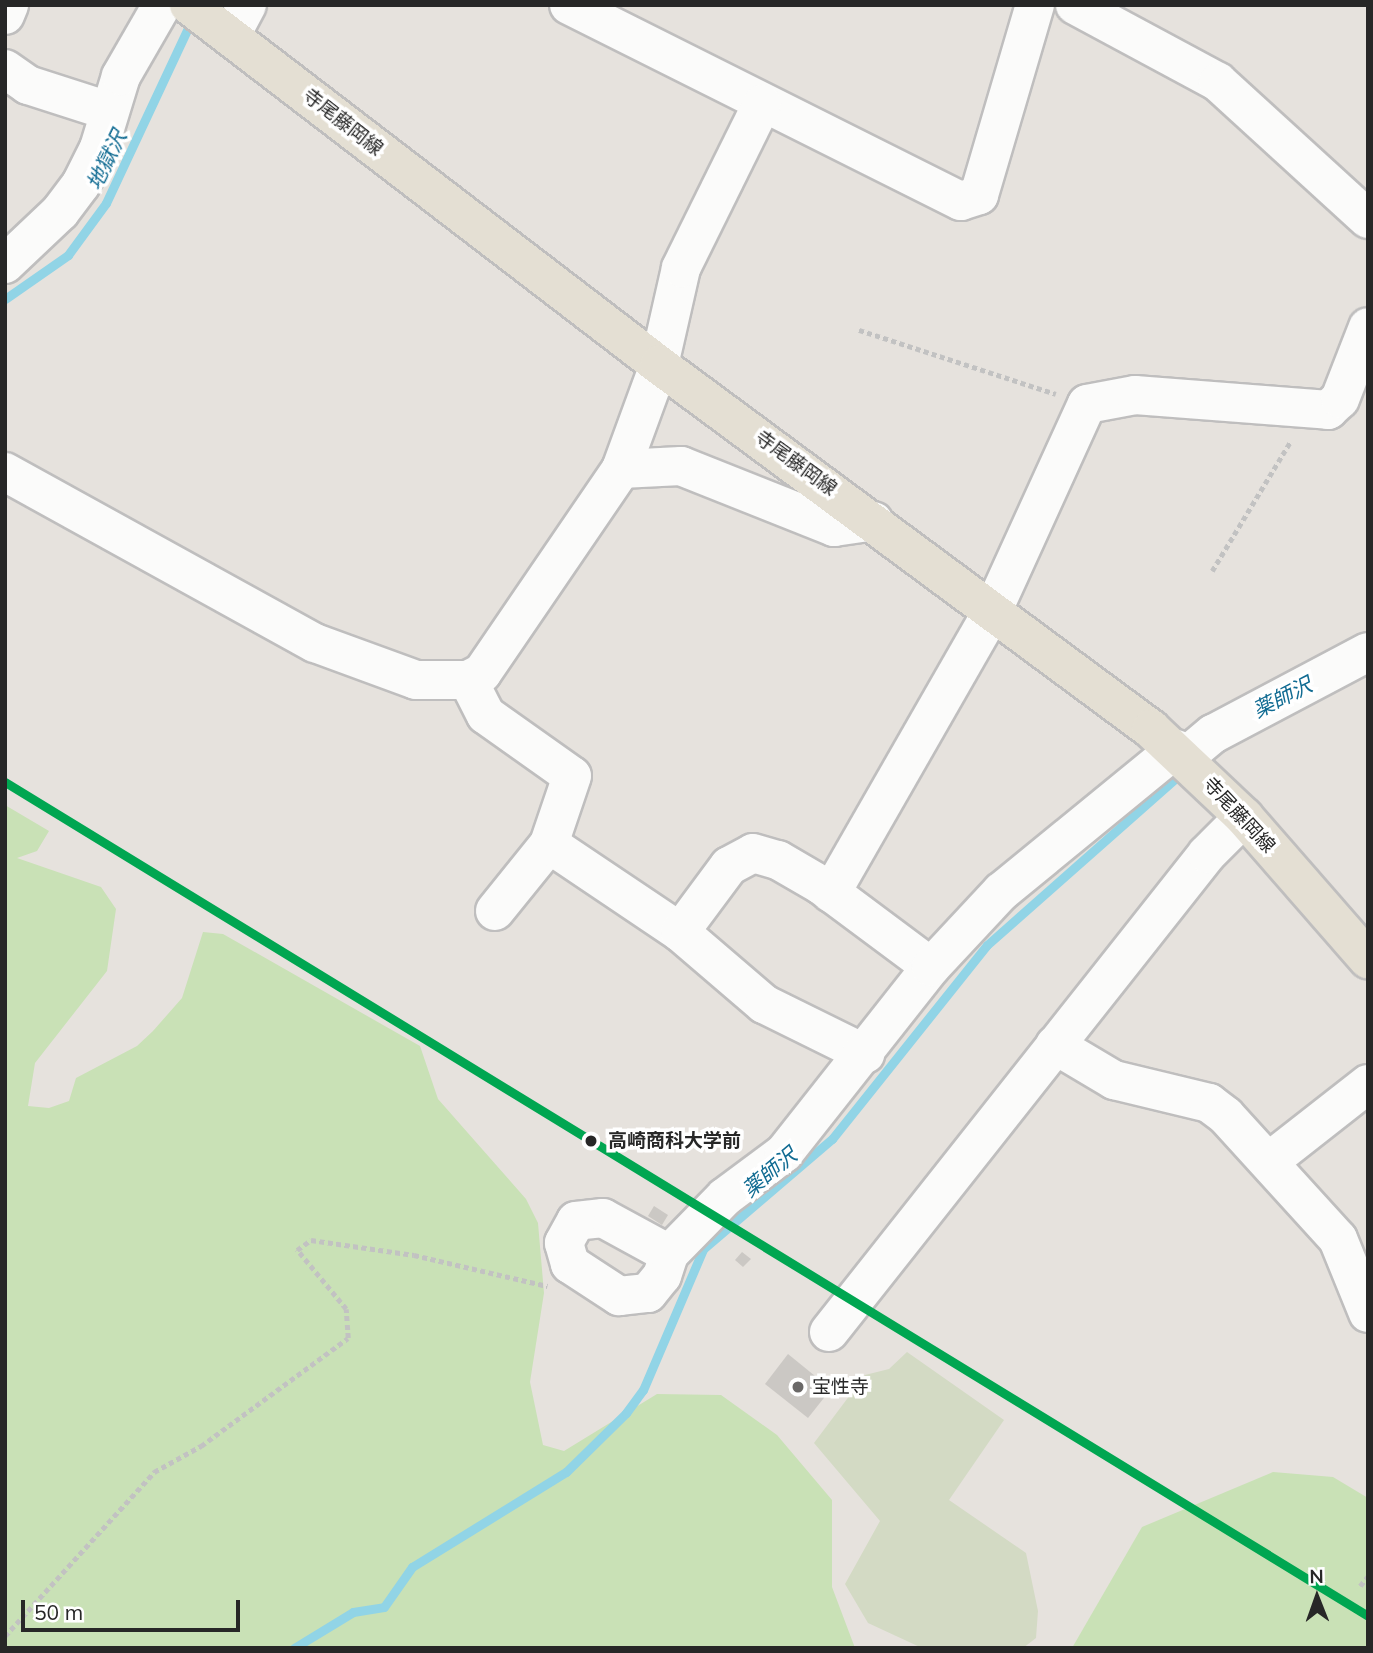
<!DOCTYPE html>
<html>
<head>
<meta charset="utf-8">
<style>
  body { margin:0 }
  #map { position:relative; width:1373px; height:1653px; overflow:hidden; background:#e6e2dd; font-family:Mulish,"Noto Sans JP",sans-serif }
  div>[style] { position:absolute }
  .green>* { inset:0; background:#c9e1b6 }
  .cemetery>* { inset:0; background:#d3dac4 }
  .stream>* { height:9px; margin:-4.5px; padding:0 4.5px; transform-origin:4.5px; border-radius:4.5px; background:#91d4e6 }
  .building>* { inset:0; background:#cbc8c4 }
  .path>* { height:4.5px; margin-top:-2.25px; transform-origin:0; background:repeating-linear-gradient(90deg,#c2c2c2 0 5px,transparent 0 8.5px) }
  .roads { filter:drop-shadow(2px 0 #bfbebe) drop-shadow(-2px 0 #bfbebe) drop-shadow(0 2px #bfbebe) drop-shadow(0 -2px #bfbebe) }
  .minor>* { height:38px; margin:-19px; padding:0 19px; transform-origin:19px; border-radius:19px; background:#fbfbfa }
  .major>* { height:38px; margin:-19px; padding:0 19px; transform-origin:19px; border-radius:19px; background:#e4dfd3 }
  .rail-1>* { height:9px; margin:-4.5px; padding:0 4.5px; transform-origin:4.5px; border-radius:4.5px; background:#00a651 }
  .dots>* { width:19px; height:19px; translate:-50% -50%; box-sizing:border-box; border:4px solid #fff; border-radius:50% }
  span { translate:-50% -50%; white-space:nowrap; text-align:center; line-height:1.15; -webkit-text-stroke:7px #fff; paint-order:stroke }
  .street-label { font-size:19px; color:#272727 }
  .stop-label { font-size:19px; color:#272727; font-weight:700 }
  .left { translate:0 -50%; text-align:left }
  .poi-label { font-size:19px; color:#272727 }
  .water-label { font-size:21px; color:#106b92; font-style:italic }
  .frame { position:absolute; inset:0; border:7px solid #272727; pointer-events:none }
  .north { position:absolute; left:1282px; top:1562px; width:70px; height:70px; -webkit-text-stroke:5px #fff; paint-order:stroke; rotate:359deg; font-size:19px; font-weight:700; line-height:28px; text-align:center; color:#272727 }
  .north::after { content:''; display:block; margin:auto; width:24px; height:32px; background:#272727; clip-path:polygon(50% 0,100% 100%,50% 72%,0 100%) }
  .scale { position:absolute; left:21px; top:1600px; width:219px; height:32px; box-sizing:border-box; border:4px solid #272727; border-top:0; padding-left:9px; font-size:21px; line-height:24px; white-space:nowrap; color:#272727; -webkit-text-stroke:5px #fff; paint-order:stroke }
</style>
</head>
<body>
<div id="map">
  <div class="green">
    <div style="clip-path:polygon(5px 805px,49px 831px,37px 851px,17px 858px,101px 887px,116px 909px,107px 971px,35px 1063px,28px 1106px,49px 1108px,69px 1101px,76px 1078px,137px 1046px,153px 1031px,182px 998px,203px 932px,223px 934px,420px 1046px,438px 1099px,526px 1199px,538px 1223px,544px 1293px,530px 1382px,543px 1445px,564px 1451px,657px 1394px,721px 1395px,777px 1435px,832px 1500px,832px 1587px,855px 1648px,5px 1648px)"></div>
    <div style="clip-path:polygon(1273px 1472px,1333px 1477px,1368px 1498px,1368px 1648px,1072px 1648px,1142px 1527px)"></div>
  </div>
  <div class="cemetery">
    <div style="clip-path:polygon(907px 1352px,1004px 1420px,949px 1500px,1026px 1553px,1038px 1611px,1036px 1638px,1023px 1648px,922px 1648px,868px 1623px,845px 1584px,880px 1521px,814px 1443px,865px 1375px,889px 1369px)"></div>
  </div>
  <div class="stream">
    <div style="left:5px;top:299px;width:77px;rotate:-34.9deg"></div>
    <div style="left:68px;top:255px;width:64px;rotate:-53.8deg"></div>
    <div style="left:106px;top:203px;width:203px;rotate:-64.9deg"></div>
    <div style="left:294px;top:1648px;width:69px;rotate:-31.4deg"></div>
    <div style="left:353px;top:1612px;width:31px;rotate:-9deg"></div>
    <div style="left:384px;top:1607px;width:49px;rotate:-55deg"></div>
    <div style="left:412px;top:1567px;width:181px;rotate:-31.7deg"></div>
    <div style="left:566px;top:1472px;width:84px;rotate:-44.5deg"></div>
    <div style="left:626px;top:1413px;width:29px;rotate:-54deg"></div>
    <div style="left:643px;top:1390px;width:153px;rotate:-66.9deg"></div>
    <div style="left:703px;top:1249px;width:170px;rotate:-40.5deg"></div>
    <div style="left:832px;top:1139px;width:248px;rotate:-51.4deg"></div>
    <div style="left:987px;top:945px;width:252px;rotate:-41.5deg"></div>
  </div>
  <div class="building">
    <div style="clip-path:polygon(654px 1206px,668px 1215px,662px 1225px,648px 1216px)"></div>
    <div style="clip-path:polygon(742px 1252px,751px 1259px,743px 1267px,735px 1260px)"></div>
    <div style="clip-path:polygon(788px 1354px,831px 1389px,808px 1418px,765px 1384px)"></div>
  </div>
  <div class="path">
    <div style="left:859px;top:330px;width:207px;rotate:18deg"></div>
    <div style="left:1212px;top:571px;width:151px;rotate:-58.8deg"></div>
    <div style="left:1360px;top:1586px;width:13px;rotate:-51deg"></div>
    <div style="left:5px;top:1636px;width:222px;rotate:-47.7deg"></div>
    <div style="left:154px;top:1472px;width:54px;rotate:-29deg"></div>
    <div style="left:201px;top:1446px;width:182px;rotate:-36.3deg"></div>
    <div style="left:348px;top:1338px;width:29px;rotate:-94deg"></div>
    <div style="left:346px;top:1309px;width:77px;rotate:-129.7deg"></div>
    <div style="left:297px;top:1250px;width:17px;rotate:-36deg"></div>
    <div style="left:311px;top:1240px;width:104px;rotate:8.3deg"></div>
    <div style="left:414px;top:1255px;width:137px;rotate:13.1deg"></div>
  </div>
  <div class="roads">
    <div class="minor">
      <div style="left:569px;top:5px;width:438px;rotate:26.6deg"></div>
      <div style="left:961px;top:201px;width:19px;rotate:-18deg"></div>
      <div style="left:979px;top:195px;width:198px;rotate:-73.6deg"></div>
      <div style="left:1075px;top:5px;width:162px;rotate:28.3deg"></div>
      <div style="left:1218px;top:82px;width:203px;rotate:42.4deg"></div>
      <div style="left:5px;top:15px;width:11px;rotate:-68deg"></div>
      <div style="left:231px;top:35px;width:34px;rotate:-62deg"></div>
      <div style="left:5px;top:69px;width:28px;rotate:35deg"></div>
      <div style="left:28px;top:85px;width:85px;rotate:17.8deg"></div>
      <div style="left:5px;top:264px;width:76px;rotate:-43.4deg"></div>
      <div style="left:60px;top:212px;width:35px;rotate:-53deg"></div>
      <div style="left:81px;top:184px;width:40px;rotate:-63.4deg"></div>
      <div style="left:99px;top:148px;width:75px;rotate:-73deg"></div>
      <div style="left:121px;top:76px;width:82px;rotate:-60deg"></div>
      <div style="left:621px;top:469px;width:60px;rotate:-2.9deg"></div>
      <div style="left:681px;top:466px;width:165px;rotate:21.7deg"></div>
      <div style="left:834px;top:527px;width:40px;rotate:-8.5deg"></div>
      <div style="left:5px;top:472px;width:354px;rotate:28.9deg"></div>
      <div style="left:315px;top:643px;width:108px;rotate:20.1deg"></div>
      <div style="left:416px;top:680px;width:52px"></div>
      <div style="left:468px;top:680px;width:16px;rotate:-27deg"></div>
      <div style="left:482px;top:673px;width:247px;rotate:-55.7deg"></div>
      <div style="left:621px;top:469px;width:111px;rotate:-69.9deg"></div>
      <div style="left:659px;top:365px;width:99px;rotate:-77.2deg"></div>
      <div style="left:681px;top:268px;width:183px;rotate:-63.7deg"></div>
      <div style="left:468px;top:680px;width:39px;rotate:63deg"></div>
      <div style="left:486px;top:715px;width:105px;rotate:35.3deg"></div>
      <div style="left:572px;top:776px;width:72px;rotate:108.7deg"></div>
      <div style="left:549px;top:844px;width:86px;rotate:128.9deg"></div>
      <div style="left:1184px;top:758px;width:38px;rotate:-40deg"></div>
      <div style="left:1213px;top:734px;width:175px;rotate:-27.9deg"></div>
      <div style="left:549px;top:844px;width:158px;rotate:33.9deg"></div>
      <div style="left:680px;top:932px;width:111px;rotate:40.6deg"></div>
      <div style="left:764px;top:1004px;width:113px;rotate:26.3deg"></div>
      <div style="left:831px;top:893px;width:326px;rotate:-60.2deg"></div>
      <div style="left:993px;top:610px;width:226px;rotate:-65.5deg"></div>
      <div style="left:1087px;top:404px;width:49px;rotate:-10.6deg"></div>
      <div style="left:1135px;top:395px;width:194px;rotate:4.4deg"></div>
      <div style="left:1328px;top:410px;width:16px;rotate:-43deg"></div>
      <div style="left:1340px;top:399px;width:77px;rotate:-68.7deg"></div>
      <div style="left:680px;top:932px;width:82px;rotate:-53.4deg"></div>
      <div style="left:729px;top:866px;width:27px;rotate:-28deg"></div>
      <div style="left:753px;top:853px;width:26px;rotate:16deg"></div>
      <div style="left:778px;top:860px;width:50px;rotate:30.2deg"></div>
      <div style="left:821px;top:885px;width:137px;rotate:36.7deg"></div>
      <div style="left:1055px;top:1045px;width:69px;rotate:30.7deg"></div>
      <div style="left:1114px;top:1080px;width:98px;rotate:13.6deg"></div>
      <div style="left:1209px;top:1103px;width:21px;rotate:37deg"></div>
      <div style="left:1226px;top:1116px;width:166px;rotate:47.7deg"></div>
      <div style="left:1338px;top:1239px;width:80px;rotate:67.9deg"></div>
      <div style="left:1271px;top:1160px;width:123px;rotate:-38.1deg"></div>
      <div style="left:669px;top:1254px;width:75px;rotate:-151.4deg"></div>
      <div style="left:603px;top:1218px;width:27px;rotate:174deg"></div>
      <div style="left:576px;top:1221px;width:25px;rotate:119deg"></div>
      <div style="left:564px;top:1243px;width:22px;rotate:74deg"></div>
      <div style="left:570px;top:1264px;width:59px;rotate:33.1deg"></div>
      <div style="left:619px;top:1296px;width:29px;rotate:-6deg"></div>
      <div style="left:648px;top:1293px;width:22px;rotate:-51deg"></div>
      <div style="left:662px;top:1276px;width:23px;rotate:-72deg"></div>
      <div style="left:669px;top:1254px;width:80px;rotate:-45.5deg"></div>
      <div style="left:725px;top:1197px;width:74px;rotate:-36.7deg"></div>
      <div style="left:784px;top:1153px;width:237px;rotate:-51.7deg"></div>
      <div style="left:931px;top:967px;width:103px;rotate:-47deg"></div>
      <div style="left:1001px;top:892px;width:226px;rotate:-39.3deg"></div>
      <div style="left:829px;top:1332px;width:609px;rotate:-51.66deg"></div>
      <div style="left:1207px;top:854px;width:52px;rotate:-45deg"></div>
    </div>
    <div class="major">
      <div style="left:189px;top:5px;width:592px;rotate:37.45deg"></div>
      <div style="left:659px;top:365px;width:612px;rotate:36.5deg"></div>
      <div style="left:1151px;top:729px;width:128px;rotate:43.4deg"></div>
      <div style="left:1244px;top:817px;width:189px;rotate:48.9deg"></div>
    </div>
  </div>
  <div class="rail-1">
    <div style="left:5px;top:782px;width:1598px;rotate:31.46deg"></div>
  </div>
  <div class="dots">
    <div style="left:591px;top:1141px;background:#272727"></div>
    <div style="left:798px;top:1387px;background:#6a6867"></div>
  </div>
  <div class="street-label">
    <span style="left:343px;top:122px;rotate:38deg">寺尾藤岡線</span>
    <span style="left:796px;top:463px;rotate:36deg">寺尾藤岡線</span>
    <span style="left:1239px;top:815px;rotate:47deg">寺尾藤岡線</span>
  </div>
  <div class="stop-label">
    <span class="left" style="left:608px;top:1141px">高崎商科大学前</span>
  </div>
  <div class="poi-label">
    <span class="left" style="left:812px;top:1387px">宝性寺</span>
  </div>
  <div class="water-label">
    <span style="left:106px;top:160px;rotate:-64deg">地獄沢</span>
    <span style="left:1282px;top:697px;rotate:-27deg">薬師沢</span>
    <span style="left:769px;top:1172px;rotate:-40deg">薬師沢</span>
  </div>
  <div class="frame"></div>
  <div class="north">N</div>
  <div class="scale">50 m</div>
</div>
</body>
</html>
